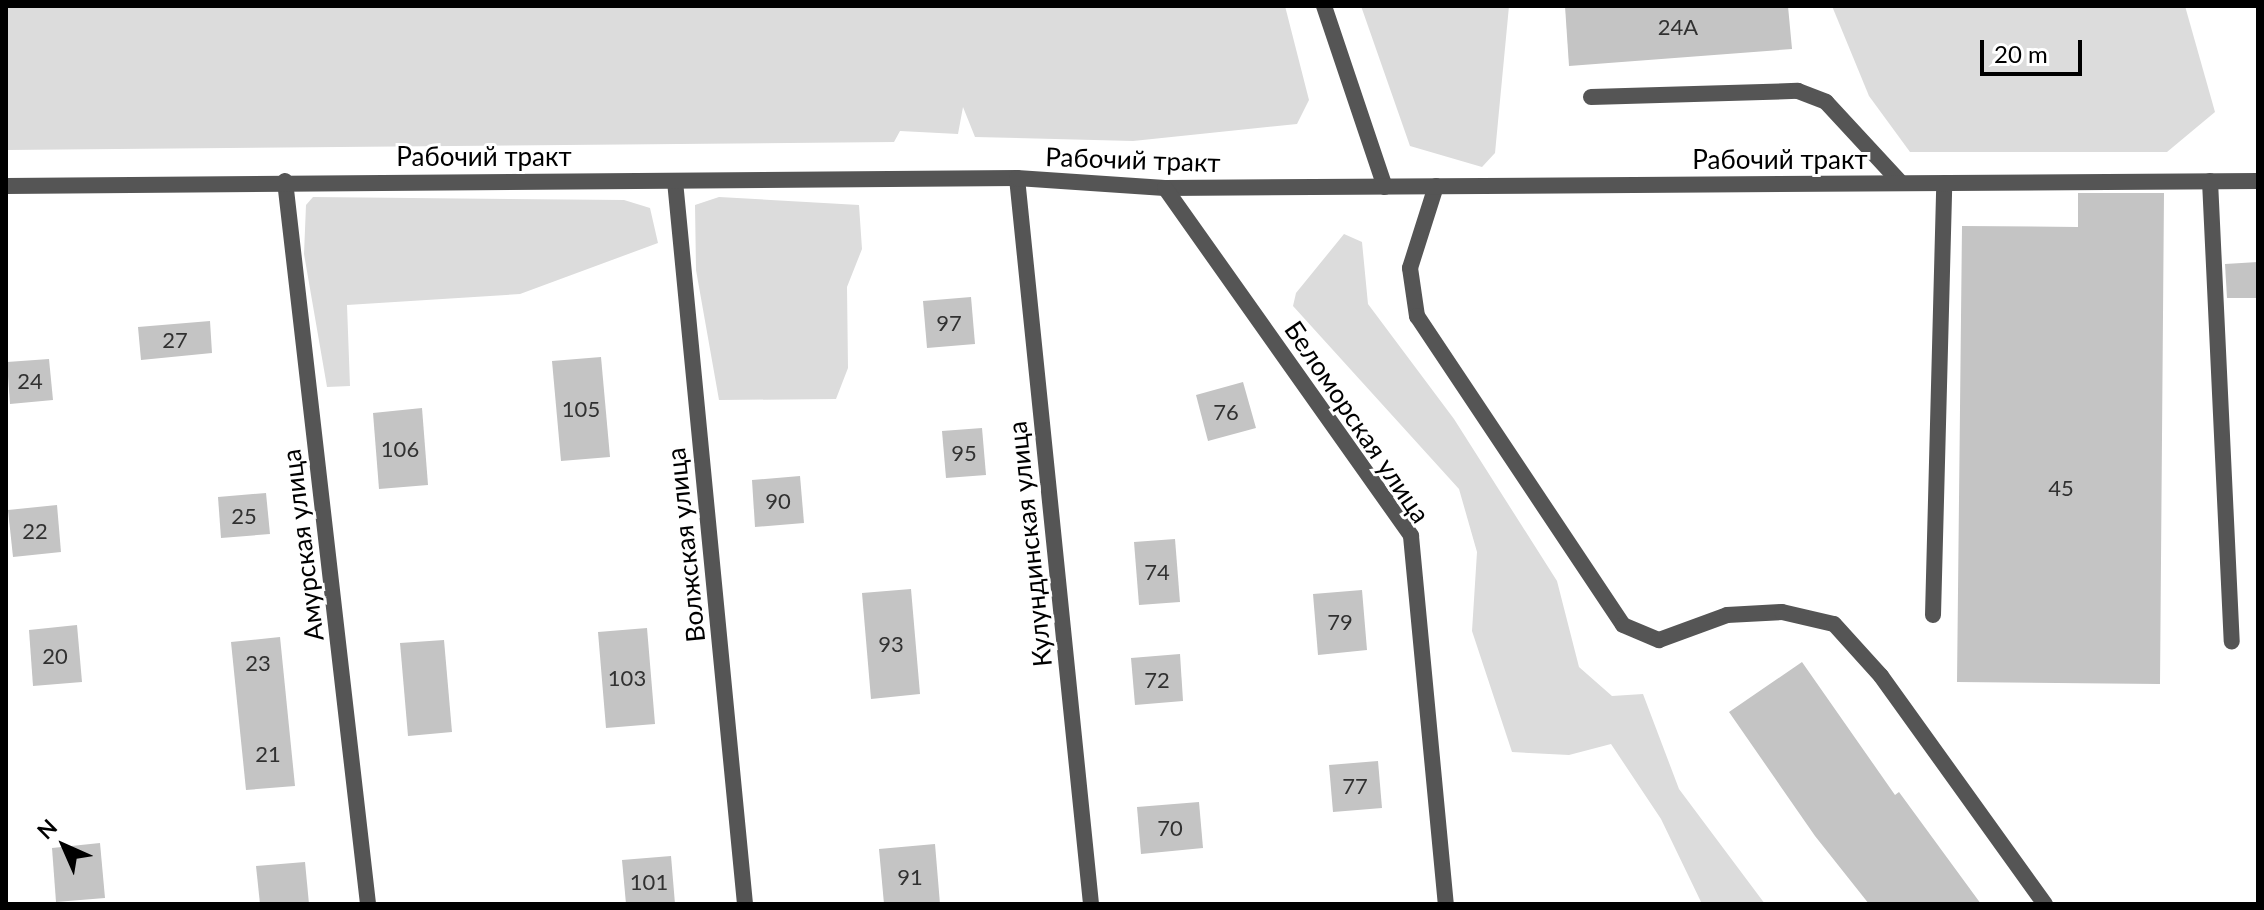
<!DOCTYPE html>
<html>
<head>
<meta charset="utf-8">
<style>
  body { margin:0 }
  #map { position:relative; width:2264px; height:910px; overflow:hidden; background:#fff; font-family:Lato,sans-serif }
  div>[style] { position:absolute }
  .green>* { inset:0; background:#dcdcdc }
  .building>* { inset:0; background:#c4c4c4 }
  .service>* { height:16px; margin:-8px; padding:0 8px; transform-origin:8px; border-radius:8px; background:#555 }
  .minor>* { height:16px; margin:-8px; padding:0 8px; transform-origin:8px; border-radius:8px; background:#555 }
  span { translate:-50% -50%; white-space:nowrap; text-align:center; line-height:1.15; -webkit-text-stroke:6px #fff; paint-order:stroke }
  .number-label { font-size:22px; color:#313131 }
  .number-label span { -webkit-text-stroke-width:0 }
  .street-label { font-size:26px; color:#000 }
  .frame { position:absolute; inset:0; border:8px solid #000; pointer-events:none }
  .north { position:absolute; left:24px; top:806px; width:80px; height:80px; -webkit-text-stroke:6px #fff; paint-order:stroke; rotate:315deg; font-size:22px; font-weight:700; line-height:32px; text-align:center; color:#000 }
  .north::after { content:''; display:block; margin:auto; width:28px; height:36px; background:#000; clip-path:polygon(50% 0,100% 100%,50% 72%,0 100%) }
  .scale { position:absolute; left:1980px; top:40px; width:102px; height:36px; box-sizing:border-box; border:4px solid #000; border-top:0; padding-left:10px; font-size:24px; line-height:28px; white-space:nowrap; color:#000; -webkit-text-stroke:6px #fff; paint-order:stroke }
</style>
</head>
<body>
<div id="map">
  <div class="green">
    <div style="clip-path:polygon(6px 6px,1285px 6px,1309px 100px,1297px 124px,1133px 141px,975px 137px,963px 107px,958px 134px,900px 131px,894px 142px,6px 150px)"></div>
    <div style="clip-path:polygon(1361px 6px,1509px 6px,1495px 153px,1482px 167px,1410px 146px)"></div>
    <div style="clip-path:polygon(1832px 6px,2185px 6px,2215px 112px,2167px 152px,1910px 152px,1869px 96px)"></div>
    <div style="clip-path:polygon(313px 197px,624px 200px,650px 208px,658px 243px,520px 294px,347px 305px,350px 386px,327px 387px,304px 254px,306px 205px)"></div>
    <div style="clip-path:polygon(719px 197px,859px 205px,862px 249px,847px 287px,848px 368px,836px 399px,719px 400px,696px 270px,695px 205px)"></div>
    <div style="clip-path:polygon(1344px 234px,1362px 242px,1368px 304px,1454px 419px,1557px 581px,1579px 667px,1612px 696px,1643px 694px,1679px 789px,1765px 904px,1702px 904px,1661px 819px,1611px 744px,1569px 755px,1512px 752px,1472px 631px,1477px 552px,1459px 489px,1293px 306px,1296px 293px)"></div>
  </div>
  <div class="building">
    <div style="clip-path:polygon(1565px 6px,1788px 6px,1792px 49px,1569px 66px)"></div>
    <div style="clip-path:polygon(2078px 193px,2164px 193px,2160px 684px,1957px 682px,1962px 226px,2078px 227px)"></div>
    <div style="clip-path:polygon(2258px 262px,2258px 298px,2227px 298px,2225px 264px)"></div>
    <div style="clip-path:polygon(971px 297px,975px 344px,927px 348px,923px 301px)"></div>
    <div style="clip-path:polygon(210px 321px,212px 353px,141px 360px,138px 327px)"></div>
    <div style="clip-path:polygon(601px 357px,610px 457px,561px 461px,552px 361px)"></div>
    <div style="clip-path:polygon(49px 359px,53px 400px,10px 404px,7px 362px)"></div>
    <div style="clip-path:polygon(1243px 382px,1256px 428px,1208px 441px,1196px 395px)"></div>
    <div style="clip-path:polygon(422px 408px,428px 485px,379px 489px,373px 413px)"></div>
    <div style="clip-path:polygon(982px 428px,986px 475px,946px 478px,942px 431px)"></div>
    <div style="clip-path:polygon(800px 476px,804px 523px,755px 527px,752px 480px)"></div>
    <div style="clip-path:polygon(266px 493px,270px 534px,221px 538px,218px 497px)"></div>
    <div style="clip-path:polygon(57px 505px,61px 552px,13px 557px,8px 510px)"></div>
    <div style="clip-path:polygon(1175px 539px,1180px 602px,1139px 605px,1134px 542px)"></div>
    <div style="clip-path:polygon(911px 589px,920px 694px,871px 699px,862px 593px)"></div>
    <div style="clip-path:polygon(1362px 590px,1367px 650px,1318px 655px,1313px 594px)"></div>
    <div style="clip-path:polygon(77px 625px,82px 682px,33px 686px,29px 630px)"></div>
    <div style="clip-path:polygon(647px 628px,655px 724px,606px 728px,598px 632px)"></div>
    <div style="clip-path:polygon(280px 637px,295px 786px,246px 790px,231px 642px)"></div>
    <div style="clip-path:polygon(444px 640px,452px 732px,408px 736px,400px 643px)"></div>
    <div style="clip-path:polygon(1180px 654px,1183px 701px,1135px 705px,1131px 658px)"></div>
    <div style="clip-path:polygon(1802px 662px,1895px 795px,1899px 792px,1981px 904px,1869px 904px,1815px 836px,1729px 712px)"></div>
    <div style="clip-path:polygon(1378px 761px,1382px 808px,1333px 812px,1329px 765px)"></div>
    <div style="clip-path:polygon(1199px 802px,1203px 848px,1141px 854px,1137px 807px)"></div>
    <div style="clip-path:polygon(100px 843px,105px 898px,56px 902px,52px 848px)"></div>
    <div style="clip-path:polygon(935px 844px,940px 904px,884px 904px,879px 849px)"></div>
    <div style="clip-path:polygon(671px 856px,675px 904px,626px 904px,622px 860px)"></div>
    <div style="clip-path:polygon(305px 862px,309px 904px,260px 904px,256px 866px)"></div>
  </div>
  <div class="service">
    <div style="left:1324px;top:6px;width:191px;rotate:71.4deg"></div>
    <div style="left:1591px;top:97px;width:207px;rotate:-1.7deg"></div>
    <div style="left:1798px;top:91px;width:30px;rotate:21deg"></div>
    <div style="left:1826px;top:102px;width:110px;rotate:47.2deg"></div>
    <div style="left:2210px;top:181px;width:461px;rotate:87.3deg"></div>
    <div style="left:1436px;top:186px;width:86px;rotate:107.6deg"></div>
    <div style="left:1410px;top:268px;width:49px;rotate:81.7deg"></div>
    <div style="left:1417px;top:316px;width:371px;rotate:56.3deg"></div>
    <div style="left:1623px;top:625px;width:39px;rotate:23deg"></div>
    <div style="left:1659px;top:640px;width:72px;rotate:-20.2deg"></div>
    <div style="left:1727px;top:615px;width:55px;rotate:-3.1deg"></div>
    <div style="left:1782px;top:612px;width:53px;rotate:13deg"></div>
    <div style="left:1834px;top:624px;width:70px;rotate:47.9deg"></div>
    <div style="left:1881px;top:676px;width:281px;rotate:54.3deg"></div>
    <div style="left:1933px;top:615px;width:432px;rotate:-88.5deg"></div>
  </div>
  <div class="minor">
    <div style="left:1017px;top:178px;width:730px;rotate:84.18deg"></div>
    <div style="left:285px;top:181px;width:728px;rotate:83.45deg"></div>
    <div style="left:675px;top:181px;width:726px;rotate:84.47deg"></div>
    <div style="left:6px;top:186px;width:1011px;rotate:-0.45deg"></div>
    <div style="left:1017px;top:178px;width:148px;rotate:3.9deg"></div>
    <div style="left:1165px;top:188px;width:1093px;rotate:-0.37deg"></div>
    <div style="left:1165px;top:188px;width:426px;rotate:54.7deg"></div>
    <div style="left:1411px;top:536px;width:370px;rotate:84.6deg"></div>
  </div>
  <div class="number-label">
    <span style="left:1678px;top:27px">24А</span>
    <span style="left:949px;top:323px">97</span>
    <span style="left:175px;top:340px">27</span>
    <span style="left:30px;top:381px">24</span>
    <span style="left:581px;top:409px">105</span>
    <span style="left:1226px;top:412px">76</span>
    <span style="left:400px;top:449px">106</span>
    <span style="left:964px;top:453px">95</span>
    <span style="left:2061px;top:488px">45</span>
    <span style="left:778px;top:501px">90</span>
    <span style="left:244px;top:516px">25</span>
    <span style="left:35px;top:531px">22</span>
    <span style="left:1157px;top:572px">74</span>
    <span style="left:1340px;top:622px">79</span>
    <span style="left:891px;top:644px">93</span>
    <span style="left:55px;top:656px">20</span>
    <span style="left:258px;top:663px">23</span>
    <span style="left:627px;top:678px">103</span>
    <span style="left:1157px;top:680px">72</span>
    <span style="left:268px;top:754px">21</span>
    <span style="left:1355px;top:786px">77</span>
    <span style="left:1170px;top:828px">70</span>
    <span style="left:910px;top:877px">91</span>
    <span style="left:649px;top:882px">101</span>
  </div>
  <div class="street-label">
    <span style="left:484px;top:157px">Рабочий тракт</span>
    <span style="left:1133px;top:160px;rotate:2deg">Рабочий тракт</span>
    <span style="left:1780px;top:160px">Рабочий тракт</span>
    <span style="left:1357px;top:422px;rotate:56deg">Беломорская улица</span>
    <span style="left:1030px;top:544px;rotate:-96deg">Кулундинская улица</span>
    <span style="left:303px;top:545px;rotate:-97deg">Амурская улица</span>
    <span style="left:686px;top:545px;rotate:-96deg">Волжская улица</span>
  </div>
  <div class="frame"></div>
  <div class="north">N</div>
  <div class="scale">20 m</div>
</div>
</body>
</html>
